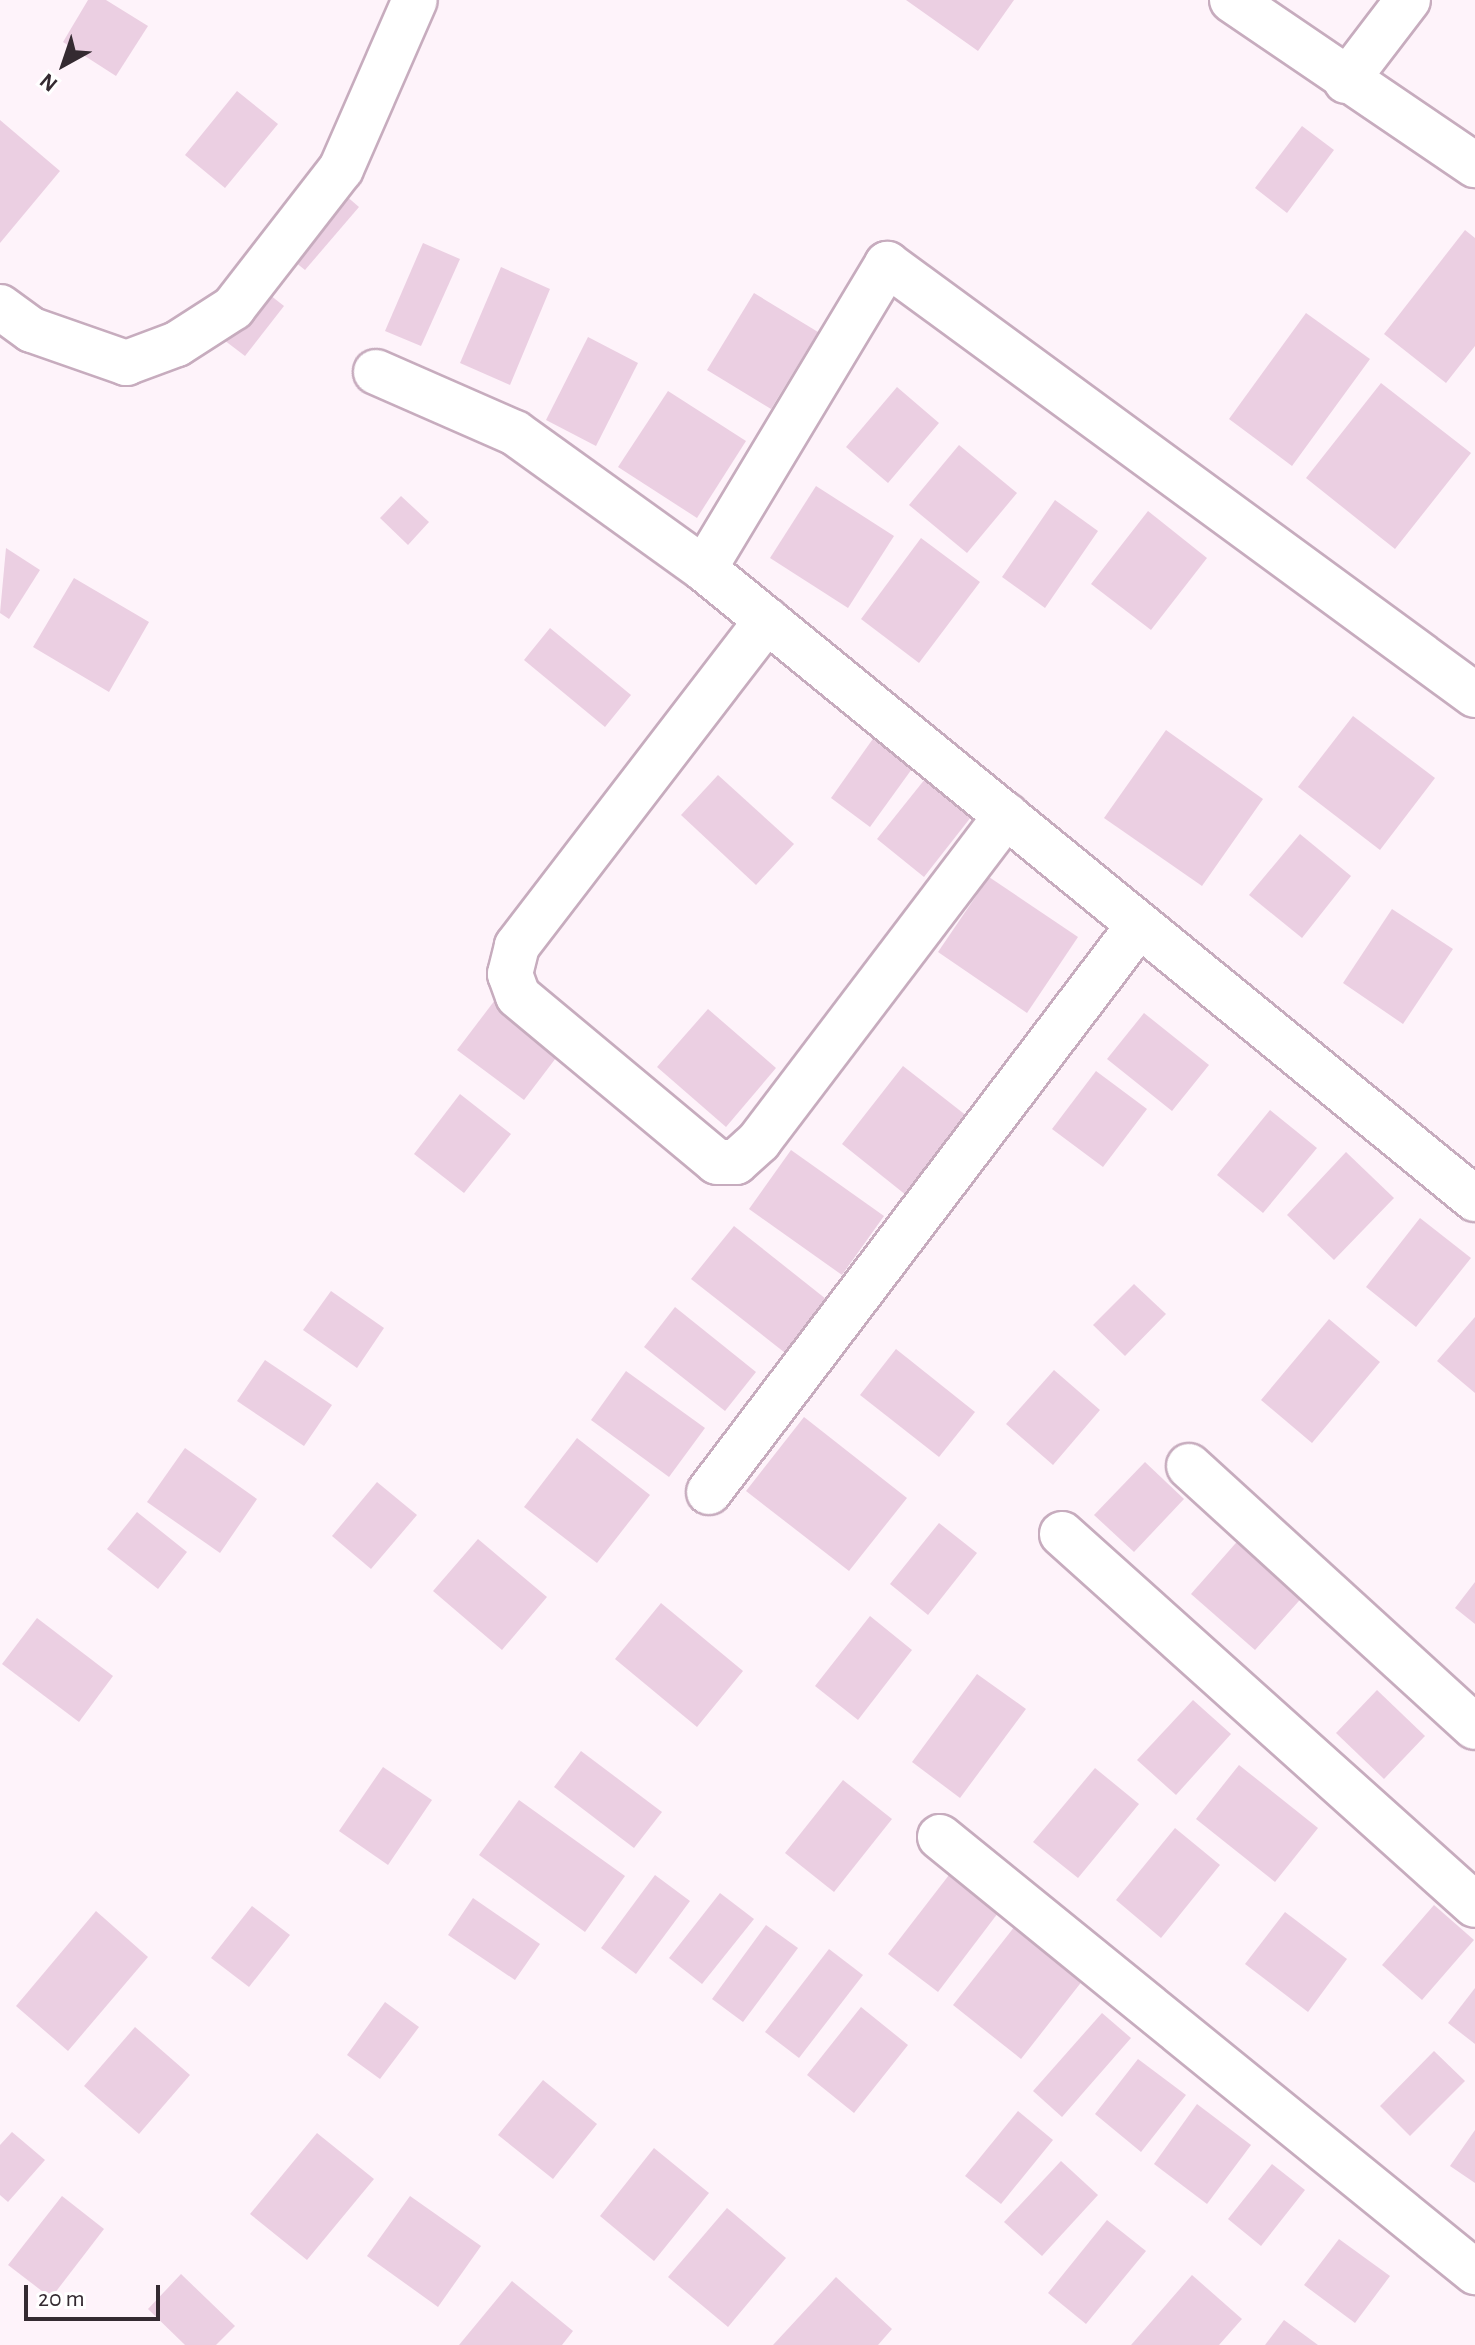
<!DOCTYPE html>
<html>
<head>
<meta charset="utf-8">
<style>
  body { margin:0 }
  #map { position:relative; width:1475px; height:2345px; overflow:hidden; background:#fef3fa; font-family:"Alegreya Sans",sans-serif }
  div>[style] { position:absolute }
  .building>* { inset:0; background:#ebcfe2 }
  .roads { filter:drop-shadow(2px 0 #c7acbe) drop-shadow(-2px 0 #c7acbe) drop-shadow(0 2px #c7acbe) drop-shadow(0 -2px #c7acbe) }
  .minor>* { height:44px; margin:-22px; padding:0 22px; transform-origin:22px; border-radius:22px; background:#fff }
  span { translate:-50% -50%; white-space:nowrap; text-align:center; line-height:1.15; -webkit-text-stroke:6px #fff; paint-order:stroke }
  .north { position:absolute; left:24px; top:24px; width:80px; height:80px; -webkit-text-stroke:6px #fff; paint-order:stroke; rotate:220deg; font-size:22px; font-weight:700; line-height:32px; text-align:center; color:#342a31 }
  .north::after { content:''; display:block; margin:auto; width:28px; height:36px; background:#342a31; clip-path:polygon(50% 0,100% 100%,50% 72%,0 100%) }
  .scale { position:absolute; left:24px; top:2285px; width:136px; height:36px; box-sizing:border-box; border:4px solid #342a31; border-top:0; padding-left:10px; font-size:24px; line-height:28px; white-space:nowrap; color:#342a31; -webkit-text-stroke:6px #fff; paint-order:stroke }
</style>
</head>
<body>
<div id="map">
  <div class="building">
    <div style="clip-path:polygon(88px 0,106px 0,148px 26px,116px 76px,63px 42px)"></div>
    <div style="clip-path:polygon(906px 0,1014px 0,978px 51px)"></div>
    <div style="clip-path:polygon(237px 91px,278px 124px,225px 188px,185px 155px)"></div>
    <div style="clip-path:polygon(0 120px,60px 171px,0 243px)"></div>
    <div style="clip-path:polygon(1302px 126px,1334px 150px,1287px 213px,1255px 188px)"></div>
    <div style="clip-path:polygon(330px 182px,359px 207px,305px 270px,275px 246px)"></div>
    <div style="clip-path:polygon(1465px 230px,1475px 238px,1475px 346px,1446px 383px,1384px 334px)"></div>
    <div style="clip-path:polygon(423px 243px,460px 259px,421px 346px,385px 331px)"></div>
    <div style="clip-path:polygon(501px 267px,550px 289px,510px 385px,460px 363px)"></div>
    <div style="clip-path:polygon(242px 273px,284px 306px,245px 356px,203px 324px)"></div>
    <div style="clip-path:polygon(754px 293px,818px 332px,771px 409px,707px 370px)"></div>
    <div style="clip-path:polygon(1306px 313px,1370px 359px,1292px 466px,1229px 419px)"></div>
    <div style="clip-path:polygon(588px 337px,638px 363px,596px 446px,546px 420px)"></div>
    <div style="clip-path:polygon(1381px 383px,1471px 453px,1395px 549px,1306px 478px)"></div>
    <div style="clip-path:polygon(897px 387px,939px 423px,888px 483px,846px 447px)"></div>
    <div style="clip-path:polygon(668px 391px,746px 441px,697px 518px,618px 467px)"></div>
    <div style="clip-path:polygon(959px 445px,1017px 493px,967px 553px,909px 505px)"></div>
    <div style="clip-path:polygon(816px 486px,894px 536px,848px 608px,770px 558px)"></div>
    <div style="clip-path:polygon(401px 496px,429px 522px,408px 545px,380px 518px)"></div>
    <div style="clip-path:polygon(1055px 500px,1098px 531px,1045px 608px,1002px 577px)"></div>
    <div style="clip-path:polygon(1148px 511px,1207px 558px,1151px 630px,1091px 584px)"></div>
    <div style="clip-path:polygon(921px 538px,980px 582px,919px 663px,861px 619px)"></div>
    <div style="clip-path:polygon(6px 548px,40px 570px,9px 619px,0 613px)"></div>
    <div style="clip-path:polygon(74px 578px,149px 622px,109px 692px,33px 647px)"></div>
    <div style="clip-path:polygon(550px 628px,631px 695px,605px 727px,524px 660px)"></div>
    <div style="clip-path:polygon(1353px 716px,1435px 778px,1380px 850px,1298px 787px)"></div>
    <div style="clip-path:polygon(882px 726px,922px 755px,870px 827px,831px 798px)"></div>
    <div style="clip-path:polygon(1166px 730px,1263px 799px,1202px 886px,1104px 818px)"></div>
    <div style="clip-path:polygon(718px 775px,794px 844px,756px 885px,681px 815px)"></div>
    <div style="clip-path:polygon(925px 779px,971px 817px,924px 877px,877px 839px)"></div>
    <div style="clip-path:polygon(1300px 834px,1351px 876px,1302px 938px,1249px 895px)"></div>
    <div style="clip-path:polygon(989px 877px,1078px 937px,1027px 1013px,938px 952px)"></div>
    <div style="clip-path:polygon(1392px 909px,1453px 949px,1403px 1024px,1343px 983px)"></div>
    <div style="clip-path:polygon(495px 1000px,562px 1050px,524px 1100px,457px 1050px)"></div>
    <div style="clip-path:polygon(708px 1009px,776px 1068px,726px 1127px,657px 1067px)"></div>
    <div style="clip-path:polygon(1144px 1013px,1209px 1065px,1172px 1111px,1107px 1059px)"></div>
    <div style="clip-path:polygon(903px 1066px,972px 1120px,911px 1199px,842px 1144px)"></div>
    <div style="clip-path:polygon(1096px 1071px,1147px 1109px,1103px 1167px,1052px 1129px)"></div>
    <div style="clip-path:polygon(460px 1094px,511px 1134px,464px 1193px,414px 1154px)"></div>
    <div style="clip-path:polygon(1270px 1110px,1317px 1148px,1263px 1213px,1217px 1175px)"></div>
    <div style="clip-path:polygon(791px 1150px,884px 1216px,842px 1275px,749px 1209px)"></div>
    <div style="clip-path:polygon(1346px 1152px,1394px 1198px,1334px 1260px,1287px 1215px)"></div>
    <div style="clip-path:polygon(1420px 1218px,1471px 1258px,1416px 1327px,1366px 1287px)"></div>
    <div style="clip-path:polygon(734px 1226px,831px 1303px,789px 1356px,691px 1279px)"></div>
    <div style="clip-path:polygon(1134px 1284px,1166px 1314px,1125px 1356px,1093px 1325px)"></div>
    <div style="clip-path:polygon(331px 1291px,384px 1328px,357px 1368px,303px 1330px)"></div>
    <div style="clip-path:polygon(675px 1307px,756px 1372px,725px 1411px,644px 1347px)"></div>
    <div style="clip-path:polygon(1475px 1317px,1475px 1393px,1437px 1361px)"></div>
    <div style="clip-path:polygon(1329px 1319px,1380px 1362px,1312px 1443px,1261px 1400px)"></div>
    <div style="clip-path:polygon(896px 1349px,975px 1412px,939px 1457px,860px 1395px)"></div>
    <div style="clip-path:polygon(265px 1360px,332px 1405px,304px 1446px,237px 1401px)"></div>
    <div style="clip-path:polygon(1054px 1370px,1100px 1410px,1053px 1465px,1006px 1424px)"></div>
    <div style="clip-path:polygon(626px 1371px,705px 1428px,669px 1477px,591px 1420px)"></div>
    <div style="clip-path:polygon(804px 1417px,907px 1498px,849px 1571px,746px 1491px)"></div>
    <div style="clip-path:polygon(577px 1438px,650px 1495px,597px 1563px,524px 1507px)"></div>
    <div style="clip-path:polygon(185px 1448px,257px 1499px,220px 1553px,147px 1502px)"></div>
    <div style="clip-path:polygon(1145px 1462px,1184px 1499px,1134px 1552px,1094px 1515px)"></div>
    <div style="clip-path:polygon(377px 1482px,417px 1515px,371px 1569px,332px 1536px)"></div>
    <div style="clip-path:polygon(137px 1512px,187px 1552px,158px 1589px,107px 1549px)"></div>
    <div style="clip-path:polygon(939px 1523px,977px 1553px,928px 1615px,890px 1584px)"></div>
    <div style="clip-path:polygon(1242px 1536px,1306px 1593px,1255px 1650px,1191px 1594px)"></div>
    <div style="clip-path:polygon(478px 1539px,547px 1597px,502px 1650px,433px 1591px)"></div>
    <div style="clip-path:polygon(1475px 1582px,1475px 1624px,1455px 1608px)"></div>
    <div style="clip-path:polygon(661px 1603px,743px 1671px,697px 1727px,615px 1659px)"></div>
    <div style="clip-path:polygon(870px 1616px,912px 1650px,858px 1720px,815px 1686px)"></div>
    <div style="clip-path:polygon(37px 1618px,113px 1676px,79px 1722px,2px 1664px)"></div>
    <div style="clip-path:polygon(977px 1674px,1026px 1709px,960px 1798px,912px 1762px)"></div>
    <div style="clip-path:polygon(1377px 1690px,1425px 1736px,1384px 1779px,1336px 1733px)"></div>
    <div style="clip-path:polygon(1193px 1700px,1231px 1734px,1176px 1795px,1137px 1760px)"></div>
    <div style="clip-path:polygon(581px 1751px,662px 1812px,634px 1848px,554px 1787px)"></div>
    <div style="clip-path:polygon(1239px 1765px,1318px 1828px,1275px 1882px,1196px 1819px)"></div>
    <div style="clip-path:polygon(383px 1767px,432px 1800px,388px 1865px,339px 1831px)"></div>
    <div style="clip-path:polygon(1095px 1768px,1139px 1804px,1078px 1878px,1033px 1842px)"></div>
    <div style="clip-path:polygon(843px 1780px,892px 1819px,834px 1892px,785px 1853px)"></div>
    <div style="clip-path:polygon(519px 1800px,625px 1876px,585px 1932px,479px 1855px)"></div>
    <div style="clip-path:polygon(1175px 1828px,1220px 1865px,1161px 1938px,1116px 1900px)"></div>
    <div style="clip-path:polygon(655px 1875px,690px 1901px,636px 1974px,601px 1948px)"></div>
    <div style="clip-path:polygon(949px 1875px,998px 1913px,938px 1992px,888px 1954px)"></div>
    <div style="clip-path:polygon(720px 1893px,754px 1919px,702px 1984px,669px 1958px)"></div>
    <div style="clip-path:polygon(473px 1898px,540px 1944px,515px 1980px,448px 1935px)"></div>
    <div style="clip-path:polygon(1434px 1905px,1474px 1940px,1422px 2000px,1382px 1965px)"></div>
    <div style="clip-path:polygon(252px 1906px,290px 1935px,249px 1987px,211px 1958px)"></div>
    <div style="clip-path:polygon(96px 1911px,148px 1957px,68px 2051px,16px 2006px)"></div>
    <div style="clip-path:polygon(1285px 1912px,1347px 1959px,1308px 2012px,1245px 1964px)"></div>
    <div style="clip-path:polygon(766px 1925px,798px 1948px,743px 2022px,712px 1999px)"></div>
    <div style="clip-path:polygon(1015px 1926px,1083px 1980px,1021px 2059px,953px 2005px)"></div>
    <div style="clip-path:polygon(829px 1949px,863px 1975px,799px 2058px,765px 2032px)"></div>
    <div style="clip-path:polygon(1475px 1988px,1475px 2044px,1448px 2023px)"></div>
    <div style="clip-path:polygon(385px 2002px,419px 2027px,380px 2079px,347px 2055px)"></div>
    <div style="clip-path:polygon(861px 2007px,908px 2045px,854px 2113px,807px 2075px)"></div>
    <div style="clip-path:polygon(1102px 2013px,1131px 2038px,1062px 2117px,1033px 2091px)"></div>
    <div style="clip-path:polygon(135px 2027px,190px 2075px,139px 2134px,84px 2086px)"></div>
    <div style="clip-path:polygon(1434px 2051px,1465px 2081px,1410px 2136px,1380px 2106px)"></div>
    <div style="clip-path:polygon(1138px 2059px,1186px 2095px,1141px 2152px,1095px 2114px)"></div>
    <div style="clip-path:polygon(543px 2080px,597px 2124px,553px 2179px,498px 2135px)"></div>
    <div style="clip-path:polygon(1197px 2104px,1251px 2145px,1207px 2204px,1154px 2164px)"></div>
    <div style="clip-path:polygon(1018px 2111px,1053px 2140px,1001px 2204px,965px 2176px)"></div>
    <div style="clip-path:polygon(1475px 2130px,1475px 2183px,1450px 2166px)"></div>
    <div style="clip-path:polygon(12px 2132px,45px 2160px,8px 2202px,0 2195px,0 2145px)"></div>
    <div style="clip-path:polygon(317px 2133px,374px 2179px,307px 2260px,250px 2214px)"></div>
    <div style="clip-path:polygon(654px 2148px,709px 2193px,654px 2261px,600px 2216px)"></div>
    <div style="clip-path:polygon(1061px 2161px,1098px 2195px,1042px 2256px,1004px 2222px)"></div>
    <div style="clip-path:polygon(1272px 2164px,1305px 2190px,1261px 2246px,1228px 2219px)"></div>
    <div style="clip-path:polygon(62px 2196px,104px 2229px,51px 2298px,8px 2265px)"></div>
    <div style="clip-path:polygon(410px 2196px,481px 2246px,438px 2307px,367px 2256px)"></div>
    <div style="clip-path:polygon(727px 2208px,786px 2258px,728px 2327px,668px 2277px)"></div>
    <div style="clip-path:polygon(1107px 2220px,1146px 2251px,1086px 2324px,1048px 2293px)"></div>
    <div style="clip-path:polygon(1339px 2239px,1390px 2276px,1355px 2323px,1304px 2285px)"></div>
    <div style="clip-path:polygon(181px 2274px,235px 2326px,216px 2345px,185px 2345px,148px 2309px)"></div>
    <div style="clip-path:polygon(1192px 2275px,1242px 2319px,1219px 2345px,1131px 2345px)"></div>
    <div style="clip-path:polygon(836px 2277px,892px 2329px,878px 2345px,773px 2345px)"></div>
    <div style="clip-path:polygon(512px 2281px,573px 2331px,562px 2345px,459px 2345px)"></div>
    <div style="clip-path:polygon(1284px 2320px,1318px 2345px,1265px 2345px)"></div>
  </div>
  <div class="roads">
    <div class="minor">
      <div style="left:1232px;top:0;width:294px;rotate:34.2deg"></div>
      <div style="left:1346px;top:81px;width:102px;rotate:-52.6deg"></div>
      <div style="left:0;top:307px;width:39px;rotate:36deg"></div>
      <div style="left:32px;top:330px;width:100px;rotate:19.3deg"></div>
      <div style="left:126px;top:363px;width:54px;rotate:-20.4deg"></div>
      <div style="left:177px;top:344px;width:67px;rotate:-32.7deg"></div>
      <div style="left:233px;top:308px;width:176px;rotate:-52.2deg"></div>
      <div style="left:341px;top:169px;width:184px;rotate:-66.4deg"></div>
      <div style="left:376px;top:372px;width:152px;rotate:23.7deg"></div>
      <div style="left:515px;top:433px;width:233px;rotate:35.7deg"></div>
      <div style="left:704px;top:569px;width:996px;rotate:39.25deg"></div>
      <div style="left:704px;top:569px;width:356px;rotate:-59deg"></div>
      <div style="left:887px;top:264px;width:729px;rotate:36.24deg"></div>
      <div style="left:767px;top:620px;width:411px;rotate:127.5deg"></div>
      <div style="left:517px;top:946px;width:29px;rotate:104deg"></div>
      <div style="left:510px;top:974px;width:23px;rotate:70deg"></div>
      <div style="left:518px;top:996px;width:259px;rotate:39.8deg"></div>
      <div style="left:717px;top:1162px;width:19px"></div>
      <div style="left:736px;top:1162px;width:31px;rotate:-42deg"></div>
      <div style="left:759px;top:1141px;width:409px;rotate:-52.8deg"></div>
      <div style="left:1189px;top:1466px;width:387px;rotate:42.4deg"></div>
      <div style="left:709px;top:1492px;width:712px;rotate:-52.82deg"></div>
      <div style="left:1062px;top:1534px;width:555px;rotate:41.93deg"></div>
      <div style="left:940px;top:1837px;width:690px;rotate:39.11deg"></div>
    </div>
  </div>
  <div class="north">N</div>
  <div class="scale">20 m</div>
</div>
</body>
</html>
